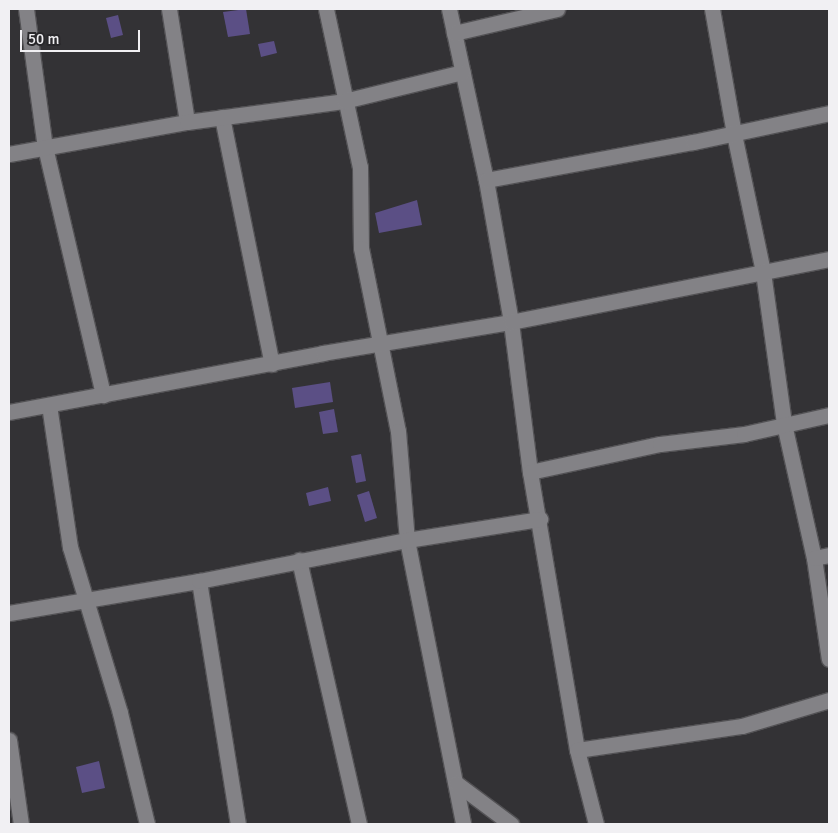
<!DOCTYPE html>
<html>
<head>
<meta charset="utf-8">
<style>
  body { margin:0 }
  #map { position:relative; width:838px; height:833px; overflow:hidden; background:#333235; font-family:Signika,sans-serif }
  div>[style] { position:absolute }
  .building>* { inset:0; background:#5b4f85 }
  .roads { filter:drop-shadow(1px 0 #535255) drop-shadow(-1px 0 #535255) drop-shadow(0 1px #535255) drop-shadow(0 -1px #535255) }
  .street>* { height:15px; margin:-7.5px; padding:0 7.5px; transform-origin:7.5px; border-radius:7.5px; background:#838286 }
  span { translate:-50% -50%; white-space:nowrap; text-align:center; line-height:1.15; -webkit-text-stroke:4px #29282b; paint-order:stroke }
  .frame { position:absolute; inset:0; border:10px solid #f1f0f3; pointer-events:none }
  .scale { position:absolute; left:20px; top:30px; width:120px; height:22px; box-sizing:border-box; border:2px solid #f1f0f3; border-top:0; padding-left:6px; font-size:15px; line-height:18px; white-space:nowrap; color:#f1f0f3; -webkit-text-stroke:4px #29282b; paint-order:stroke }
</style>
</head>
<body>
<div id="map">
  <div class="building">
    <div style="clip-path:polygon(246px 9px,250px 34px,228px 37px,223px 12px)"></div>
    <div style="clip-path:polygon(118px 15px,123px 35px,111px 38px,106px 18px)"></div>
    <div style="clip-path:polygon(274px 41px,277px 53px,261px 57px,258px 44px)"></div>
    <div style="clip-path:polygon(417px 200px,422px 225px,379px 233px,375px 213px)"></div>
    <div style="clip-path:polygon(330px 382px,333px 402px,295px 408px,292px 388px)"></div>
    <div style="clip-path:polygon(334px 409px,338px 432px,323px 434px,319px 412px)"></div>
    <div style="clip-path:polygon(361px 454px,366px 481px,356px 483px,351px 456px)"></div>
    <div style="clip-path:polygon(328px 487px,331px 501px,309px 506px,306px 493px)"></div>
    <div style="clip-path:polygon(369px 491px,377px 518px,365px 522px,357px 495px)"></div>
    <div style="clip-path:polygon(99px 761px,105px 788px,82px 793px,76px 767px)"></div>
  </div>
  <div class="roads">
    <div class="street">
      <div style="left:26px;top:9px;width:139px;rotate:82.2deg"></div>
      <div style="left:45px;top:147px;width:255px;rotate:76.8deg"></div>
      <div style="left:169px;top:9px;width:114px;rotate:80.9deg"></div>
      <div style="left:326px;top:9px;width:162px;rotate:77.9deg"></div>
      <div style="left:360px;top:167px;width:81px;rotate:89.3deg"></div>
      <div style="left:361px;top:248px;width:187px;rotate:78.6deg"></div>
      <div style="left:398px;top:431px;width:109px;rotate:85.3deg"></div>
      <div style="left:407px;top:540px;width:289px;rotate:78.8deg"></div>
      <div style="left:449px;top:9px;width:175px;rotate:77.8deg"></div>
      <div style="left:486px;top:180px;width:144px;rotate:80deg"></div>
      <div style="left:511px;top:322px;width:151px;rotate:82.8deg"></div>
      <div style="left:530px;top:472px;width:282px;rotate:80.4deg"></div>
      <div style="left:577px;top:750px;width:76px;rotate:75.6deg"></div>
      <div style="left:712px;top:9px;width:127px;rotate:80deg"></div>
      <div style="left:734px;top:134px;width:141px;rotate:78.1deg"></div>
      <div style="left:763px;top:272px;width:153px;rotate:82.1deg"></div>
      <div style="left:784px;top:424px;width:137px;rotate:77.4deg"></div>
      <div style="left:814px;top:558px;width:102px;rotate:81.6deg"></div>
      <div style="left:454px;top:33px;width:106px;rotate:-13.1deg"></div>
      <div style="left:222px;top:117px;width:252px;rotate:78.6deg"></div>
      <div style="left:9px;top:154px;width:181px;rotate:-10.2deg"></div>
      <div style="left:187px;top:122px;width:158px;rotate:-7.6deg"></div>
      <div style="left:344px;top:101px;width:122px;rotate:-13.7deg"></div>
      <div style="left:486px;top:180px;width:210px;rotate:-10.4deg"></div>
      <div style="left:693px;top:142px;width:139px;rotate:-12deg"></div>
      <div style="left:49px;top:405px;width:144px;rotate:81.6deg"></div>
      <div style="left:70px;top:547px;width:173px;rotate:73.2deg"></div>
      <div style="left:120px;top:713px;width:114px;rotate:76.3deg"></div>
      <div style="left:9px;top:412px;width:319px;rotate:-10.6deg"></div>
      <div style="left:323px;top:353px;width:191px;rotate:-9.4deg"></div>
      <div style="left:511px;top:322px;width:324px;rotate:-11.2deg"></div>
      <div style="left:530px;top:472px;width:133px;rotate:-12.2deg"></div>
      <div style="left:660px;top:444px;width:85px;rotate:-6.8deg"></div>
      <div style="left:744px;top:434px;width:87px;rotate:-12.6deg"></div>
      <div style="left:814px;top:558px;width:15px;rotate:-11deg"></div>
      <div style="left:299px;top:560px;width:271px;rotate:77.2deg"></div>
      <div style="left:199px;top:581px;width:246px;rotate:80.9deg"></div>
      <div style="left:9px;top:613px;width:193px;rotate:-9.6deg"></div>
      <div style="left:199px;top:581px;width:212px;rotate:-11.2deg"></div>
      <div style="left:407px;top:540px;width:135px;rotate:-9deg"></div>
      <div style="left:9px;top:740px;width:85px;rotate:81.9deg"></div>
      <div style="left:577px;top:750px;width:167px;rotate:-8.3deg"></div>
      <div style="left:742px;top:726px;width:91px;rotate:-16.6deg"></div>
      <div style="left:456px;top:783px;width:69px;rotate:36.7deg"></div>
    </div>
  </div>
  <div class="frame"></div>
  <div class="scale">50 m</div>
</div>
</body>
</html>
